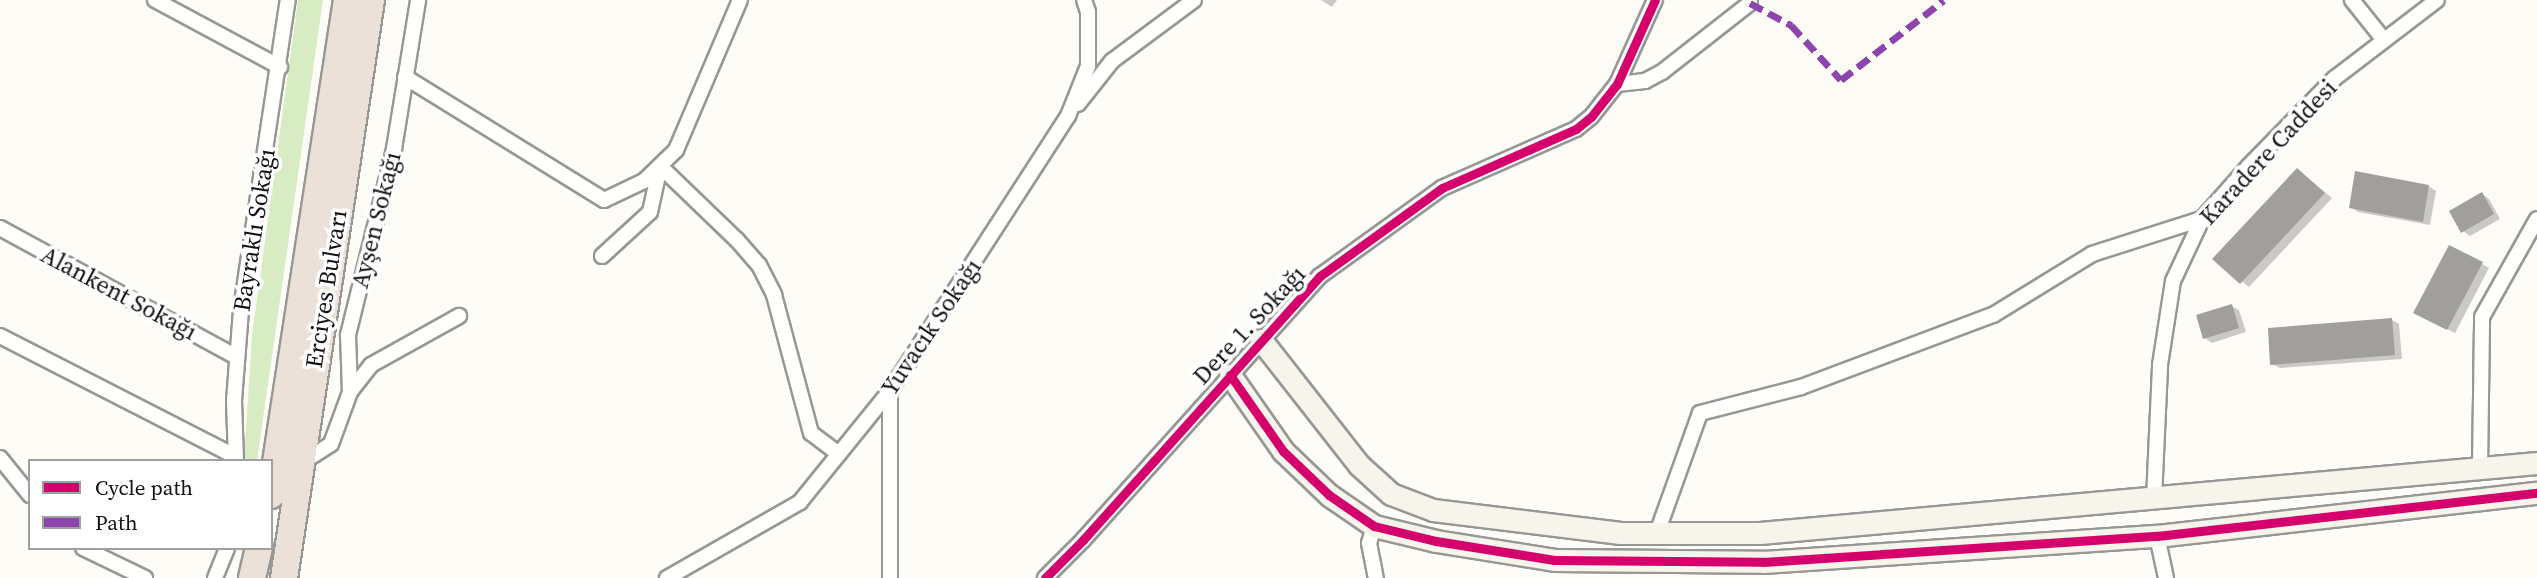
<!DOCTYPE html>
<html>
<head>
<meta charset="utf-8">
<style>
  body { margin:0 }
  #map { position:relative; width:2537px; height:578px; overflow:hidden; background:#fdfcf7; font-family:"Source Serif 4",serif }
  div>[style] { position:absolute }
  .forest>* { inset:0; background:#d8ecc4 }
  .shadow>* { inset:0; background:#0003 }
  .building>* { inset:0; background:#a19f9c }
  .roads { filter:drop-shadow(2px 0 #979795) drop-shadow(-2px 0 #979795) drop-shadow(0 2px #979795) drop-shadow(0 -2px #979795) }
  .street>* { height:14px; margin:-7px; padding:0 7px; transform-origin:7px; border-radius:7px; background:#fffffe }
  .secondary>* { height:21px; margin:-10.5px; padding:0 10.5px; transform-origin:10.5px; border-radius:10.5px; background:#f6f4eb }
  .highway>* { height:26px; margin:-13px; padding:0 13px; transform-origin:13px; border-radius:13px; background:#ebe1d8 }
  .quiet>* { height:7px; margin-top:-3.5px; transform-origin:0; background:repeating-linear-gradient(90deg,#8e44ad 0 14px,transparent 0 21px) }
  .cycleway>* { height:9px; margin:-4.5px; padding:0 4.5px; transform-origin:4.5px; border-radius:4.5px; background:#d6006c }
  span { translate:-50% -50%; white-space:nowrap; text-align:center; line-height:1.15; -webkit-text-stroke:7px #fff; paint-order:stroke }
  .street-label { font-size:24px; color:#111 }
  .legend { position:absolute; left:28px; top:459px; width:245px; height:91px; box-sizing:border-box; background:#fff; border:2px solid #a0a0a0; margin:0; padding:9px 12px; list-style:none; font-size:21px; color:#111 }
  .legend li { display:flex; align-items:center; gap:14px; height:35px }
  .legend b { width:35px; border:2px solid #a0a0a0 }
</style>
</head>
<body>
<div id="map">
  <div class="forest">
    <div style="clip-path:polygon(298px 0,323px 0,257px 461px,244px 461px,252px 335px)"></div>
  </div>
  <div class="shadow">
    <div style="clip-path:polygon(1321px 0,1337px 0,1332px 7px)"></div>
    <div style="clip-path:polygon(2298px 170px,2332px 198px,2249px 287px,2215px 259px)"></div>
    <div style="clip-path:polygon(2428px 186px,2436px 191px,2430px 225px,2358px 212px,2351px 207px)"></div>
    <div style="clip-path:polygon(2482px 194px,2489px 199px,2500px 219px,2470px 236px,2463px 231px)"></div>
    <div style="clip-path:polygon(2482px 264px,2489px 268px,2455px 333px,2423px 317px)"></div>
    <div style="clip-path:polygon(2231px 306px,2239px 310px,2246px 332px,2212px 343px,2205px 338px)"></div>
    <div style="clip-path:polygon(2392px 320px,2399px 324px,2402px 359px,2280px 368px,2272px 364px)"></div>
  </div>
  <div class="building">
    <div style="clip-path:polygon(2297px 168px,2325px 193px,2240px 284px,2212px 259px)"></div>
    <div style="clip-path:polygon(2355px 171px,2429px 185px,2423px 222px,2349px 208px)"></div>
    <div style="clip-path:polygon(2482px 192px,2494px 214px,2461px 233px,2449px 211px)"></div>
    <div style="clip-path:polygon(2449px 245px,2483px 262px,2447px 330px,2413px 313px)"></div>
    <div style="clip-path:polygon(2232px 304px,2239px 328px,2203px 339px,2196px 315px)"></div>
    <div style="clip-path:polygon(2392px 318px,2395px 355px,2270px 365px,2268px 328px)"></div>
  </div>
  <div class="roads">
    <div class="street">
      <div style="left:155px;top:0;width:142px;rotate:28.2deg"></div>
      <div style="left:2352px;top:0;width:51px;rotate:51.3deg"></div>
      <div style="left:405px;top:77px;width:234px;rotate:31.7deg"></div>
      <div style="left:604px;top:200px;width:44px;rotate:-25.4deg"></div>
      <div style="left:644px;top:181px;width:45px;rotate:-44.1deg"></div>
      <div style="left:676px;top:150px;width:163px;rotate:-66.9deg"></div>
      <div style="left:1617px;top:84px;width:28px;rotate:-6deg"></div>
      <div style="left:1645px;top:81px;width:19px;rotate:-28deg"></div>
      <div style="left:1662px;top:72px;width:112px;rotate:-38.1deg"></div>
      <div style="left:1078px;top:104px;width:55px;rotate:-51.7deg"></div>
      <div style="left:1112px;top:61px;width:102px;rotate:-36.6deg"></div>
      <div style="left:660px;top:166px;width:107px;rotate:43.9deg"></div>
      <div style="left:737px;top:240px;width:33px;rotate:49deg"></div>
      <div style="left:759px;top:265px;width:34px;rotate:63deg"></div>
      <div style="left:774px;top:295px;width:143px;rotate:75deg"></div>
      <div style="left:811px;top:433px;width:35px;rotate:37deg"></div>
      <div style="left:0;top:228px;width:270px;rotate:28.6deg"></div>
      <div style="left:602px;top:256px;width:65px;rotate:-42.5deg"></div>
      <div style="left:650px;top:212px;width:47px;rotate:-77.7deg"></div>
      <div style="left:0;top:336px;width:264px;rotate:27.1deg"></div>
      <div style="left:890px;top:391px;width:187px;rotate:90deg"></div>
      <div style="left:350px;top:392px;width:34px;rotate:-52deg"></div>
      <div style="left:371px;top:365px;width:101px;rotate:-29.1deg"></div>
      <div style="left:300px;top:455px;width:14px"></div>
      <div style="left:314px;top:455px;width:20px;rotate:-33deg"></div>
      <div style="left:331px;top:444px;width:55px;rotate:-69.9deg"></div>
      <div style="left:350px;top:392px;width:57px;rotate:-92deg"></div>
      <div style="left:348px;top:335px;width:192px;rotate:-76.1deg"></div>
      <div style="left:394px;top:149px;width:151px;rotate:-80.8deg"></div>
      <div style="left:0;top:458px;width:48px;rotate:51deg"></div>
      <div style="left:236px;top:461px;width:60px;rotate:-91.9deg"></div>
      <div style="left:234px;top:401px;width:92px;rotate:-85.6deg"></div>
      <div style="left:241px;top:309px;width:313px;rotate:-81.4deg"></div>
      <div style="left:2480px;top:468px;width:151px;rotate:-89.2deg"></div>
      <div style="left:2482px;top:317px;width:112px;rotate:-60.7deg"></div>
      <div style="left:2154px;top:499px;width:134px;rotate:-87.4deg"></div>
      <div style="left:2160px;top:365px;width:85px;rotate:-81.2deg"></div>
      <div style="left:2173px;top:281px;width:68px;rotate:-64.9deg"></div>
      <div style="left:2202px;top:219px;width:69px;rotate:-48.5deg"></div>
      <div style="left:2248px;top:167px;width:124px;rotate:-45.7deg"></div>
      <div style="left:2335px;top:78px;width:128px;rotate:-37.4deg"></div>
      <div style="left:1374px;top:526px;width:18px;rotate:106deg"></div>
      <div style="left:1369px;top:543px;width:36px;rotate:79deg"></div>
      <div style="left:1657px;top:533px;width:127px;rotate:-70.3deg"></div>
      <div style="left:1700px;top:413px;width:104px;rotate:-14.4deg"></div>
      <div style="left:1801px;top:387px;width:205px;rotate:-20.6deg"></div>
      <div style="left:1993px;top:315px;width:116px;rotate:-31.6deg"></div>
      <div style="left:2092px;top:254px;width:115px;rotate:-17.7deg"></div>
      <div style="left:2157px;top:536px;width:43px;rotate:77.9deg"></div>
      <div style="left:83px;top:548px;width:69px;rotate:25.8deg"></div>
      <div style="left:215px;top:578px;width:32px;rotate:-68deg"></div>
      <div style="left:667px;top:578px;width:153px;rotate:-29.7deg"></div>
      <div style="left:800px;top:502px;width:143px;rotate:-51deg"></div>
      <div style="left:890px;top:391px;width:328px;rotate:-57.1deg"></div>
      <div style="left:1068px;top:116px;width:54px;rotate:-68.2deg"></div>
      <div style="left:1088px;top:66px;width:54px;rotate:-90deg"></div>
      <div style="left:1088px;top:12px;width:13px;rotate:-108deg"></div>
      <div style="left:1045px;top:578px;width:54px;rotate:-45deg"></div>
      <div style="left:1083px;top:540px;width:355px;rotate:-48.1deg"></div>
      <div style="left:1320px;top:276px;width:150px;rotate:-35.8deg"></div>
      <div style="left:1442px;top:188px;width:146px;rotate:-23.8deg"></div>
      <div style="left:1576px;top:129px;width:19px;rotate:-39deg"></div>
      <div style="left:1591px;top:117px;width:42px;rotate:-51.8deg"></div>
      <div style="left:1617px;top:84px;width:92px;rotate:-65.7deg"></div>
    </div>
    <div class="secondary">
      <div style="left:1261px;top:340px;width:159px;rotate:51.9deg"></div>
      <div style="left:1359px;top:465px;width:43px;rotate:42.2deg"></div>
      <div style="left:1391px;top:494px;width:45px;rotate:20.9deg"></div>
      <div style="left:1433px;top:510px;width:187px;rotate:7deg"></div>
      <div style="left:1619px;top:533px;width:141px"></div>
      <div style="left:1760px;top:533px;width:780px;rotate:-5.15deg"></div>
      <div style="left:1230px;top:375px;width:93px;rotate:55.1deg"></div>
      <div style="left:1283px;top:451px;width:64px;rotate:43.7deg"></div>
      <div style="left:1329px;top:495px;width:55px;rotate:34.6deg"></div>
      <div style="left:1374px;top:526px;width:64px;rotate:13.6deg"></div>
      <div style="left:1436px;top:541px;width:120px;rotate:9.1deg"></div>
      <div style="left:1554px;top:560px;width:209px;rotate:0.5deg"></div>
      <div style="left:1763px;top:562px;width:395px;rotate:-3.8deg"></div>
      <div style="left:2157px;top:536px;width:382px;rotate:-6.5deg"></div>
    </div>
    <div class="highway">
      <div style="left:271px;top:495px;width:501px;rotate:-81.27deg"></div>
      <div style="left:252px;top:578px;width:31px;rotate:-77deg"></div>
      <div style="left:284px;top:578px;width:585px;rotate:-81.44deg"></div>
    </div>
  </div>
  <div class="quiet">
    <div style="left:1750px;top:3px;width:47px;rotate:28.2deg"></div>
    <div style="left:1791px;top:25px;width:74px;rotate:47.7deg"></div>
    <div style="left:1841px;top:80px;width:130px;rotate:-37.8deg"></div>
  </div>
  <div class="cycleway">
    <div style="left:1230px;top:375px;width:93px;rotate:55.1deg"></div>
    <div style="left:1283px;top:451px;width:64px;rotate:43.7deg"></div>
    <div style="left:1329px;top:495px;width:55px;rotate:34.6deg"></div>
    <div style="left:1374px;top:526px;width:64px;rotate:13.6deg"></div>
    <div style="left:1436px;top:541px;width:120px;rotate:9.1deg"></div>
    <div style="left:1554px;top:560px;width:209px;rotate:0.5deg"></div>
    <div style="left:1763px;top:562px;width:395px;rotate:-3.8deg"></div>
    <div style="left:2157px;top:536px;width:382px;rotate:-6.5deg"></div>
    <div style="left:1045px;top:578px;width:54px;rotate:-45deg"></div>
    <div style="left:1083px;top:540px;width:355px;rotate:-48.1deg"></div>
    <div style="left:1320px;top:276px;width:150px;rotate:-35.8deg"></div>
    <div style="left:1442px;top:188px;width:146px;rotate:-23.8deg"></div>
    <div style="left:1576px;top:129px;width:19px;rotate:-39deg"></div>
    <div style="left:1591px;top:117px;width:42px;rotate:-51.8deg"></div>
    <div style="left:1617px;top:84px;width:92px;rotate:-65.7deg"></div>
  </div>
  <div class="street-label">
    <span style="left:2268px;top:152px;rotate:-47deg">Karadere Caddesi</span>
    <span style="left:376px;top:220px;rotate:-76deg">Ayşen Sokağı</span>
    <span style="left:254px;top:230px;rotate:-81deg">Bayraklı Sokağı</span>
    <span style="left:326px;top:289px;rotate:-81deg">Erciyes Bulvarı</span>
    <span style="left:119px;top:293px;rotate:28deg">Alankent Sokağı</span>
    <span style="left:1249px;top:325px;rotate:-47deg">Dere 1. Sokağı</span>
    <span style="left:931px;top:327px;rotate:-56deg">Yuvacık Sokağı</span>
  </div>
  <ul class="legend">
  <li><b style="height:9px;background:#d6006c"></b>Cycle path</li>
  <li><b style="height:9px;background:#8e44ad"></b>Path</li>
  </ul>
</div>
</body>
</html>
